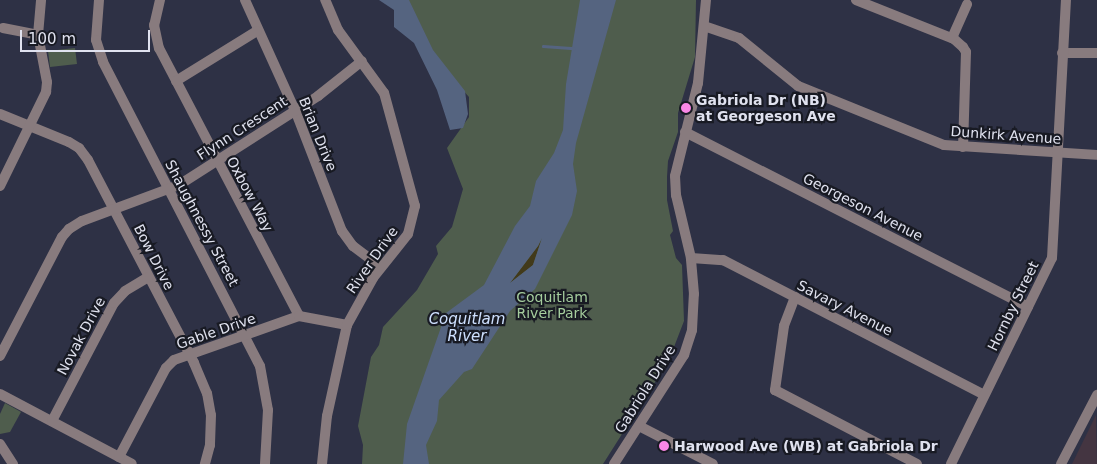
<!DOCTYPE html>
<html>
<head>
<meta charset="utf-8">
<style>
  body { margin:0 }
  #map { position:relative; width:1097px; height:464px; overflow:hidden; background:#2e3145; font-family:"DejaVu Sans",sans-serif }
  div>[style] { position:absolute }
  .education>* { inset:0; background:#443541 }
  .green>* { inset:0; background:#4f5d4d }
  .sand>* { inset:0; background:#423a1a }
  .water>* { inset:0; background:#556480 }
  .stream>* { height:2.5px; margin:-1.25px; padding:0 1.25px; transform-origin:1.25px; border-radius:1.25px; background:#556480 }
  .minor>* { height:10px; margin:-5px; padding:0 5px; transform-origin:5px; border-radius:5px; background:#887b7e }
  .dots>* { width:14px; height:14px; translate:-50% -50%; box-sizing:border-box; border:2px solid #181a23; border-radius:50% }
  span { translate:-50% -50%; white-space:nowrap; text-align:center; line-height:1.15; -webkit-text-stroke:4.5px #181a23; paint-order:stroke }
  .poi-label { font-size:14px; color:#e0e2ef; font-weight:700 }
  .left { translate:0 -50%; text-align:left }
  .street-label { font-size:14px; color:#e0e2ef }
  .park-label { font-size:14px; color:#a5cd9d }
  .water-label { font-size:15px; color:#cee0ff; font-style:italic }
  .scale { position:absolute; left:20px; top:30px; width:130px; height:22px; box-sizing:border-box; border:2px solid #e0e2ef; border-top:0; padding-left:6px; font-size:15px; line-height:18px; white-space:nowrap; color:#e0e2ef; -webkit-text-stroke:4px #181a23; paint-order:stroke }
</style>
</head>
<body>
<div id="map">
  <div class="education">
    <div style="clip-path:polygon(1096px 415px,1097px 464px,1072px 464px)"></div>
  </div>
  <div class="green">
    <div style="clip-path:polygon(407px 0,696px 0,695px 57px,678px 113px,678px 132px,668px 161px,667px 177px,667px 200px,673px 231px,670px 235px,676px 258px,682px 265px,684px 321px,669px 360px,603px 464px,362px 464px,363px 445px,358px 426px,371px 357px,379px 345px,383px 327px,417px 290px,438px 254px,436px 246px,452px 227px,463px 189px,447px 148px,469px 117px,469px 97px,441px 66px,407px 7px)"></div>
    <div style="clip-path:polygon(75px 48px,77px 64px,50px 67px,48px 51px)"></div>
    <div style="clip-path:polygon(5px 403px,21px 412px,10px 432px,0 434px,0 414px)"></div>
  </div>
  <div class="sand">
    <div style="clip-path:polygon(542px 238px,533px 265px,510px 283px,538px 246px)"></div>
  </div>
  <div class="water">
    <div style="clip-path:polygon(379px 0,409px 0,433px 50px,465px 91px,468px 114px,463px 128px,450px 130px,437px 90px,414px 43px,394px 27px,394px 10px)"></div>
    <div style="clip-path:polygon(evenodd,580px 0,616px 0,576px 143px,573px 164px,577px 191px,572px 215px,535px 289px,510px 311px,472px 369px,464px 372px,439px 400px,437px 421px,426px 445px,429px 464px,403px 464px,407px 424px,446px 313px,484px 285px,515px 226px,530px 206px,536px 181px,554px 153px,563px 130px,566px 84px,580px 0,542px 238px,533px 265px,510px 283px,538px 246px,542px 238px)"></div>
  </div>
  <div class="stream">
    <div style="left:543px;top:46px;width:31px;rotate:4deg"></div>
  </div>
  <div class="minor">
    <div style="left:99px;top:0;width:40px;rotate:94.3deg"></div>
    <div style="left:96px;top:40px;width:23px;rotate:72deg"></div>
    <div style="left:103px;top:62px;width:342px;rotate:62.7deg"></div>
    <div style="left:260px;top:366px;width:45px;rotate:79.7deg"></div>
    <div style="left:268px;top:410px;width:54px;rotate:93.2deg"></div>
    <div style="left:160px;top:0;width:26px;rotate:103deg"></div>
    <div style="left:154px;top:25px;width:24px;rotate:78deg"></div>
    <div style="left:159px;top:48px;width:302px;rotate:62.4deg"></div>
    <div style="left:245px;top:0;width:121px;rotate:65.6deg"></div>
    <div style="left:295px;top:110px;width:130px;rotate:68.8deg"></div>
    <div style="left:342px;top:231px;width:19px;rotate:54deg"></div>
    <div style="left:353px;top:246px;width:35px;rotate:37deg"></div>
    <div style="left:856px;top:0;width:105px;rotate:21.7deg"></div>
    <div style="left:954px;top:39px;width:12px;rotate:42deg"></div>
    <div style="left:963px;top:47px;width:6px;rotate:59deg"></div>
    <div style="left:966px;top:52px;width:95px;rotate:91.8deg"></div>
    <div style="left:704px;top:26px;width:37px;rotate:19deg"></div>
    <div style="left:739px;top:38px;width:76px;rotate:39.1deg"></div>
    <div style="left:798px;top:86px;width:157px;rotate:22deg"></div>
    <div style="left:944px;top:145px;width:153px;rotate:3.7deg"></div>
    <div style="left:3px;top:28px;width:36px;rotate:11deg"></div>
    <div style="left:952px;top:38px;width:37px;rotate:-66deg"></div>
    <div style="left:1062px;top:53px;width:35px"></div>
    <div style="left:176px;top:81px;width:95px;rotate:-31.7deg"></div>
    <div style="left:0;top:114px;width:74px;rotate:22.1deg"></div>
    <div style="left:69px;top:142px;width:12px;rotate:31deg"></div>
    <div style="left:79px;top:148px;width:15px;rotate:53deg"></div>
    <div style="left:88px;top:160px;width:229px;rotate:62.4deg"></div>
    <div style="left:194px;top:363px;width:33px;rotate:67deg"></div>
    <div style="left:207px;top:393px;width:22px;rotate:80deg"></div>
    <div style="left:211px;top:415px;width:30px;rotate:92deg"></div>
    <div style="left:210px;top:445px;width:20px;rotate:105deg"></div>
    <div style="left:685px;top:132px;width:385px;rotate:27deg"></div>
    <div style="left:0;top:186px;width:105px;rotate:-63.9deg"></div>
    <div style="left:46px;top:92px;width:10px;rotate:-84deg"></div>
    <div style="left:47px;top:82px;width:48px;rotate:-100.8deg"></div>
    <div style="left:38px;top:35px;width:35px;rotate:-85deg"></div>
    <div style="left:691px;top:258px;width:32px;rotate:4deg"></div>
    <div style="left:723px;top:260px;width:294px;rotate:27.3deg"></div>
    <div style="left:795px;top:297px;width:31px;rotate:111deg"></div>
    <div style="left:784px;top:326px;width:65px;rotate:98deg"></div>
    <div style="left:775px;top:390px;width:160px;rotate:27.5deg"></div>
    <div style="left:0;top:356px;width:134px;rotate:-62.5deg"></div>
    <div style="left:62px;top:237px;width:11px;rotate:-49deg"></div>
    <div style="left:69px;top:229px;width:15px;rotate:-32deg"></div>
    <div style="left:82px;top:221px;width:103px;rotate:-20.4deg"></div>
    <div style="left:179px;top:185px;width:165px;rotate:-32.6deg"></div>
    <div style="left:318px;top:96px;width:56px;rotate:-38.5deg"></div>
    <div style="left:0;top:394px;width:149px;rotate:27.9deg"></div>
    <div style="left:52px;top:421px;width:133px;rotate:-62.3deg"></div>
    <div style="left:114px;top:303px;width:16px;rotate:-47deg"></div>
    <div style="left:125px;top:291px;width:27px;rotate:-31deg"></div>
    <div style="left:639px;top:426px;width:83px;rotate:27.2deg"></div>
    <div style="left:0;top:444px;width:24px;rotate:57deg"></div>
    <div style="left:119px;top:457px;width:101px;rotate:-62.2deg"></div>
    <div style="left:166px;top:368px;width:11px;rotate:-45deg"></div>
    <div style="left:174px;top:360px;width:133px;rotate:-19.4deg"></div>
    <div style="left:299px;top:316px;width:49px;rotate:10.6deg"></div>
    <div style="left:322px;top:464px;width:48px;rotate:-84.1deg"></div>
    <div style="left:327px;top:416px;width:93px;rotate:-77.6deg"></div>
    <div style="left:347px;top:325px;width:54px;rotate:-61deg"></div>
    <div style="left:373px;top:278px;width:56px;rotate:-51.5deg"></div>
    <div style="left:408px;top:234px;width:29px;rotate:-76deg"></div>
    <div style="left:415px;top:206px;width:117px;rotate:-105.3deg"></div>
    <div style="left:384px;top:93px;width:78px;rotate:-126.1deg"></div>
    <div style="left:338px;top:30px;width:33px;rotate:-113deg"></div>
    <div style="left:614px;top:464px;width:130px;rotate:-57.3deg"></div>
    <div style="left:684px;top:355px;width:26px;rotate:-72deg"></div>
    <div style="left:692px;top:330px;width:36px;rotate:-87deg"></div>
    <div style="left:694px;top:294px;width:36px;rotate:-95deg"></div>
    <div style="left:691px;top:258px;width:65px;rotate:-103.4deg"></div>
    <div style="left:676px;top:195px;width:19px;rotate:-93deg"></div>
    <div style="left:675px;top:176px;width:96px;rotate:-76.1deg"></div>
    <div style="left:698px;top:83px;width:83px;rotate:-84.5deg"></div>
    <div style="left:951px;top:464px;width:229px;rotate:-63.9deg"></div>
    <div style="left:1052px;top:258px;width:258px;rotate:-86.9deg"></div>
    <div style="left:1061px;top:464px;width:78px;rotate:-62.4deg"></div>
  </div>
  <div class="dots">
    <div style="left:686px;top:108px;background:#fa87e6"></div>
    <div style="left:664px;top:446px;background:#fa87e6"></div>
  </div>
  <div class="poi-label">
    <span class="left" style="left:696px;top:108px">Gabriola Dr (NB)<br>at Georgeson Ave</span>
    <span class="left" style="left:674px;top:446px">Harwood Ave (WB) at Gabriola Dr</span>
  </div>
  <div class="street-label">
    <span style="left:242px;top:128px;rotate:-33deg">Flynn Crescent</span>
    <span style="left:318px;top:134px;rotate:68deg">Brian Drive</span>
    <span style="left:1006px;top:135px;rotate:4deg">Dunkirk Avenue</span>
    <span style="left:250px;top:194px;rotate:62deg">Oxbow Way</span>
    <span style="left:863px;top:207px;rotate:27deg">Georgeson Avenue</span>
    <span style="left:202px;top:223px;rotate:62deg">Shaughnessy Street</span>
    <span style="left:154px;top:257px;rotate:63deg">Bow Drive</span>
    <span style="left:372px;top:260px;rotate:-55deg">River Drive</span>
    <span style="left:1013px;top:306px;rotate:-64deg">Hornby Street</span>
    <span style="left:845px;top:308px;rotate:27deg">Savary Avenue</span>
    <span style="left:216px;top:331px;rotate:-19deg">Gable Drive</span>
    <span style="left:81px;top:336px;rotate:-62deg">Novak Drive</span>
    <span style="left:645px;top:389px;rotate:-58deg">Gabriola Drive</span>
  </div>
  <div class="park-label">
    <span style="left:552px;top:305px">Coquitlam<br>River Park</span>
  </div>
  <div class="water-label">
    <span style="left:467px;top:328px">Coquitlam<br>River</span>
  </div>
  <div class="scale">100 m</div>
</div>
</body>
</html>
